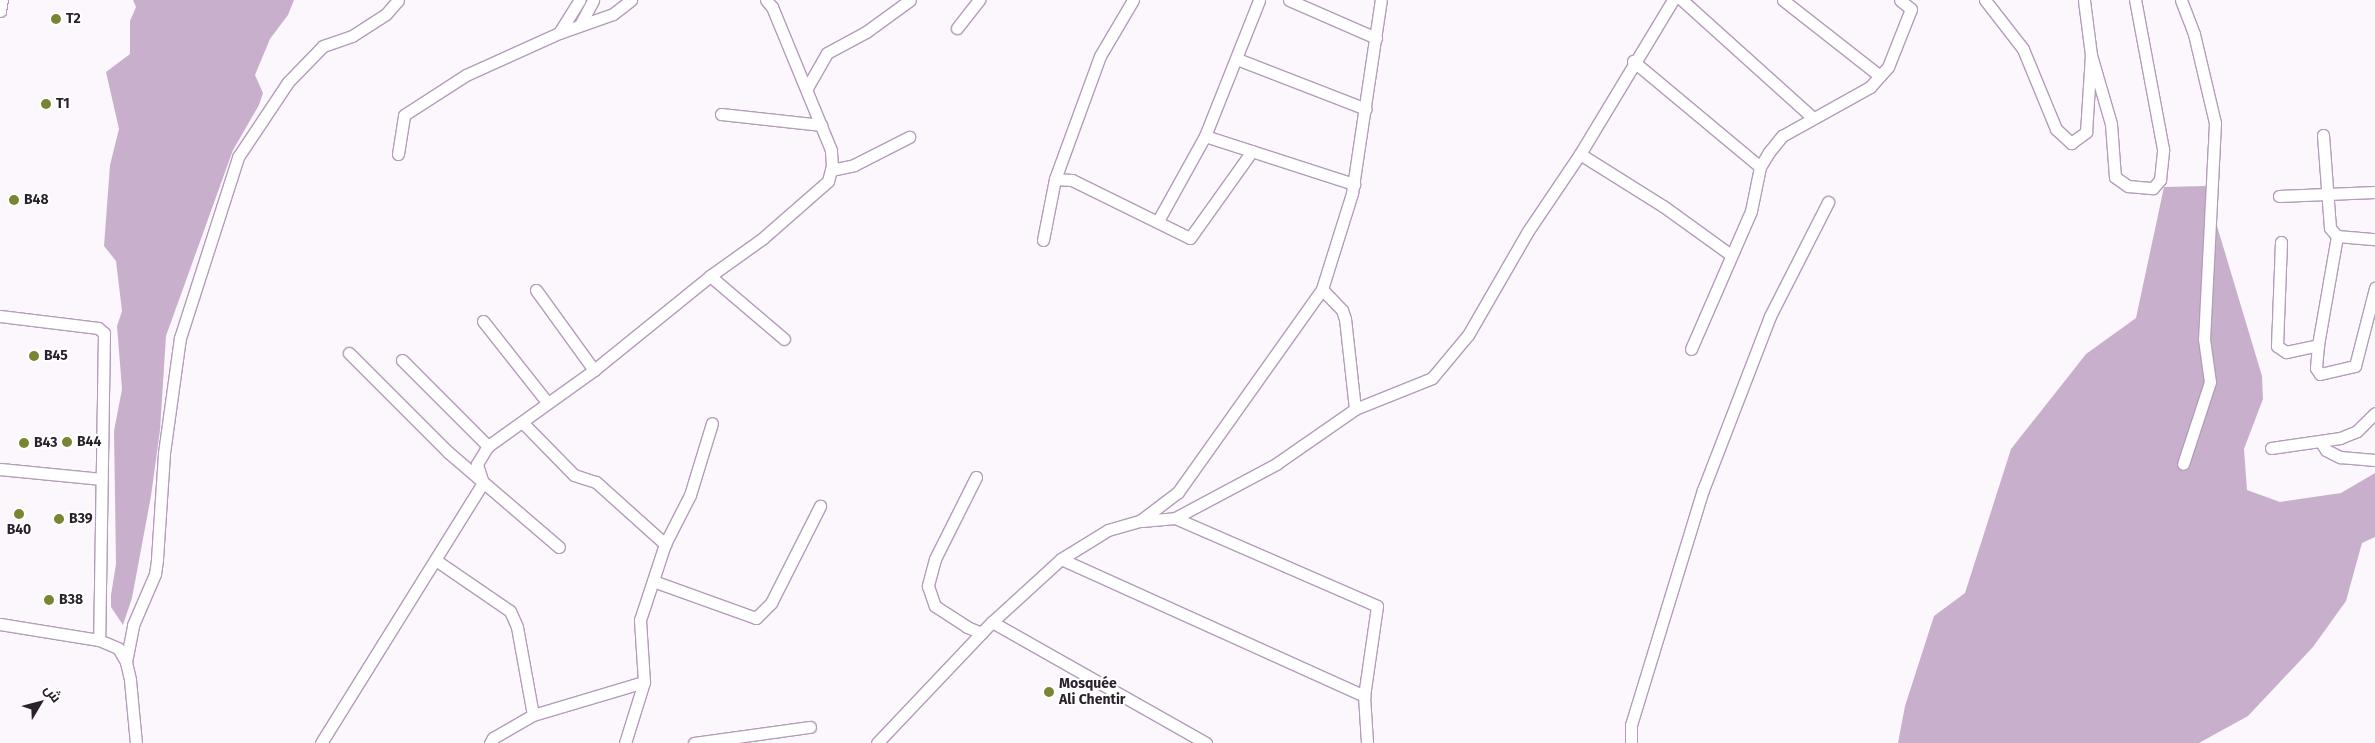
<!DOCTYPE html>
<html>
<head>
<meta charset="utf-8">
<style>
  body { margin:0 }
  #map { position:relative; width:2375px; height:743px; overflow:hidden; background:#fcf7fd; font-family:"Fira Sans",Cairo,sans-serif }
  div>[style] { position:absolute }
  .forest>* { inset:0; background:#c8b0cd }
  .roads { filter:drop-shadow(1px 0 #b49cba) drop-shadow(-1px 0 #b49cba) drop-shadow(0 1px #b49cba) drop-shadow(0 -1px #b49cba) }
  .minor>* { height:11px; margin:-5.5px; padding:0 5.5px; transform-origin:5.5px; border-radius:5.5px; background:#fff }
  .dots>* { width:14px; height:14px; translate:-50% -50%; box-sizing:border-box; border:2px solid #fff; border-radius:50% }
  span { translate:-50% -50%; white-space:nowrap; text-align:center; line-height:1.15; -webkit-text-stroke:4px #fff; paint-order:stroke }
  .poi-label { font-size:14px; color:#2a212c; font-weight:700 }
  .left { translate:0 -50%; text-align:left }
  .north { position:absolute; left:15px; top:678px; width:50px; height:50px; -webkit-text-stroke:4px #fff; paint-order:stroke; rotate:53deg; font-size:14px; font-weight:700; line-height:20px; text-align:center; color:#2a212c }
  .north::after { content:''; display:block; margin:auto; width:18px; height:22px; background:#2a212c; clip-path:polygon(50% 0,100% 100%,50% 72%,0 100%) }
</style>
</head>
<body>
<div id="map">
  <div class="forest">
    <div style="clip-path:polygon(133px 0,294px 0,288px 15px,270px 39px,255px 75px,263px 93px,259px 105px,233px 150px,166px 336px,160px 430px,151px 496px,132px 598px,123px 625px,111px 607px,111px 595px,116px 564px,114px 431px,122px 389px,117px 326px,122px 311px,116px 261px,104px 246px,110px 165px,119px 129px,106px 72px,130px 54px,130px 21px,136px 7px)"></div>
    <div style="clip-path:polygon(2205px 186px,2262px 376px,2263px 399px,2244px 449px,2247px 490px,2280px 502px,2341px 493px,2375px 473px,2375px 537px,2362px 543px,2346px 601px,2313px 647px,2248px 716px,2199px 743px,1898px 743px,1905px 706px,1934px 616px,1965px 593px,2011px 449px,2086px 354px,2136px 318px,2164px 187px)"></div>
  </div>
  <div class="roads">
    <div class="minor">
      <div style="left:1289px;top:0;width:95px;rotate:23.6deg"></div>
      <div style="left:1682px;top:0;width:175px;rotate:42deg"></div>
      <div style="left:1783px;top:0;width:123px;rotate:38.1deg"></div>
      <div style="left:1985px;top:0;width:62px;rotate:52.2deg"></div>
      <div style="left:2023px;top:49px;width:87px;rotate:67.6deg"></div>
      <div style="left:2056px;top:129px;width:21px;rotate:43deg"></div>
      <div style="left:2071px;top:143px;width:19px;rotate:-36deg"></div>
      <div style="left:2086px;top:132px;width:77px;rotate:-86.3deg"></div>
      <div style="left:2091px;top:55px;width:55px;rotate:-97.3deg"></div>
      <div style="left:2181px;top:0;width:36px;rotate:69deg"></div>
      <div style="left:2194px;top:34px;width:91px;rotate:76.7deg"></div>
      <div style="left:2215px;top:123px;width:216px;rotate:92.9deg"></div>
      <div style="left:2204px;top:339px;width:43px;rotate:82.1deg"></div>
      <div style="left:2210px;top:382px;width:86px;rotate:108.2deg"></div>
      <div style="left:0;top:11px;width:11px;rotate:-80deg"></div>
      <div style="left:581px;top:23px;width:26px;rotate:-62deg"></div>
      <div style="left:957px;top:28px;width:36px;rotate:-52deg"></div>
      <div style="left:559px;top:33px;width:57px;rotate:-19.4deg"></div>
      <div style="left:613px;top:14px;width:23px;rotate:-38deg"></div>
      <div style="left:2091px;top:55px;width:72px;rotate:73.8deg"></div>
      <div style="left:2111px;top:124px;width:53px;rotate:85.7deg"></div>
      <div style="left:2115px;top:177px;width:16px;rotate:35deg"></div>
      <div style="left:2128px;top:186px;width:25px;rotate:5deg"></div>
      <div style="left:2153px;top:188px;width:11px;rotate:-49deg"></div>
      <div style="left:2160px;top:180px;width:31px;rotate:-84deg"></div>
      <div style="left:2163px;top:149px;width:152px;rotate:-100.6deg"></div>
      <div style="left:1237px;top:59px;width:138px;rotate:21.2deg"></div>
      <div style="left:1633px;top:61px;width:165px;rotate:39.8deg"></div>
      <div style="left:807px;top:88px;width:40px;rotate:-60.3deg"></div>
      <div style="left:827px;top:53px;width:44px;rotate:-28.3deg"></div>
      <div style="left:866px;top:32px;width:54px;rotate:-36deg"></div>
      <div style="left:721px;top:114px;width:101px;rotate:6.3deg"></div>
      <div style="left:2323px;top:135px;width:93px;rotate:85.7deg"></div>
      <div style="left:2330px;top:228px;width:11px;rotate:49deg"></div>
      <div style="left:2337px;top:236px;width:111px;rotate:99.9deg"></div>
      <div style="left:2318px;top:345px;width:23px;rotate:95deg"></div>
      <div style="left:2316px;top:368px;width:7px;rotate:56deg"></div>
      <div style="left:2320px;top:374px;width:36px;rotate:-13deg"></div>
      <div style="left:2355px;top:366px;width:81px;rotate:-75.6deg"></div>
      <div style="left:1205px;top:136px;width:157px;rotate:17.9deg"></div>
      <div style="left:398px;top:154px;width:39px;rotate:-81deg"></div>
      <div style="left:404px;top:115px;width:74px;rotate:-32.8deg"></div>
      <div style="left:466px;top:75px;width:102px;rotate:-24.3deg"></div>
      <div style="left:559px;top:33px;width:39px;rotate:-58deg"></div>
      <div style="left:1580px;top:154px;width:98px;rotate:32.1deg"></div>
      <div style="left:1663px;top:206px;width:84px;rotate:35.8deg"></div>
      <div style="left:831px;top:170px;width:24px;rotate:-12deg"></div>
      <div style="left:854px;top:165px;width:62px;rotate:-27deg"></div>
      <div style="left:1055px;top:179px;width:131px;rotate:-69.9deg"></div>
      <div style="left:1100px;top:56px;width:65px;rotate:-59.5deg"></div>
      <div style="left:2279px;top:196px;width:96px;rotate:-2.4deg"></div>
      <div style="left:1159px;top:219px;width:95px;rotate:-61deg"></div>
      <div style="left:1205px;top:136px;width:146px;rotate:-68.3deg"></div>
      <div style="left:2337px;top:236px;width:38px;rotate:5deg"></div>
      <div style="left:1043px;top:240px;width:62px;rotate:-78.9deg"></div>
      <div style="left:1055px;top:179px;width:17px;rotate:3deg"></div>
      <div style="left:1072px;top:180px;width:131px;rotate:26.2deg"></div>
      <div style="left:1190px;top:238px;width:107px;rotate:-54.5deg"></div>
      <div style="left:2281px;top:242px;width:104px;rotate:92.2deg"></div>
      <div style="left:2277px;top:346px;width:11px;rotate:34deg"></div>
      <div style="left:2286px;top:352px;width:33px;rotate:-12deg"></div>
      <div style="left:710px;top:276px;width:97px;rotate:40.4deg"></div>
      <div style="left:536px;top:290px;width:99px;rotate:54.1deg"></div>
      <div style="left:0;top:316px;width:99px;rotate:7deg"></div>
      <div style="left:98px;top:328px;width:8px;rotate:40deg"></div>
      <div style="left:104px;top:333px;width:307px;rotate:90.9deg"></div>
      <div style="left:483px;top:321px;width:103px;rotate:51.7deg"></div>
      <div style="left:1691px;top:349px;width:150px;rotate:-66.5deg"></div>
      <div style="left:1751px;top:211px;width:45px;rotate:-78.4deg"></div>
      <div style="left:1760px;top:167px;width:17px;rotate:-59deg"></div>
      <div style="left:1769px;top:152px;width:21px;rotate:-51deg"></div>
      <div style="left:1782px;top:136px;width:101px;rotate:-29.1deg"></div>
      <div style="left:1870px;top:87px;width:27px;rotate:-48deg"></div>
      <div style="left:1888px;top:67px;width:62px;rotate:-68.4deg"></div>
      <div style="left:1911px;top:9px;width:14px;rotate:-141deg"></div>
      <div style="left:349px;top:353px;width:140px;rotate:45deg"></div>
      <div style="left:448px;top:452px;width:146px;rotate:40.6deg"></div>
      <div style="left:402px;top:360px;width:122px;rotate:45deg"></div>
      <div style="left:1355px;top:409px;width:83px;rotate:-21.9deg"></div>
      <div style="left:1432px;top:378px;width:56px;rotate:-50.1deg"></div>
      <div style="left:1468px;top:335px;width:120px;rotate:-60deg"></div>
      <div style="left:1528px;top:231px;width:93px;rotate:-56deg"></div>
      <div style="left:1580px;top:154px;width:180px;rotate:-58.9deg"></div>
      <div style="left:522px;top:422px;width:74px;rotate:45.5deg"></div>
      <div style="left:574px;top:475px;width:23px;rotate:18deg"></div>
      <div style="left:596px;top:482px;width:93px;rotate:41.9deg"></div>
      <div style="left:2320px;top:441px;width:11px;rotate:56deg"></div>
      <div style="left:2326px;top:450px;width:16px;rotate:27deg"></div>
      <div style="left:2340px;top:457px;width:35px;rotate:5deg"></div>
      <div style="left:2271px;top:448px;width:70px;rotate:-8.2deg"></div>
      <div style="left:2340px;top:438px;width:18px;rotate:-22deg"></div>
      <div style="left:2357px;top:431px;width:25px;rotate:-45deg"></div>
      <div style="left:0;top:469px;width:102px;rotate:5.6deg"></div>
      <div style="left:976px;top:477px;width:92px;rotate:116.6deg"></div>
      <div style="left:935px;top:559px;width:28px;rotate:105deg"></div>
      <div style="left:928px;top:586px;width:21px;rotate:71deg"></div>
      <div style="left:935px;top:606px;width:38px;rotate:33deg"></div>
      <div style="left:967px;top:627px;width:16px;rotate:22deg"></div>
      <div style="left:1175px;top:518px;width:115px;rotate:-28.1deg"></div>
      <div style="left:1276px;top:464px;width:96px;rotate:-34.8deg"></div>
      <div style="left:1355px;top:409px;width:91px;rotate:-96.3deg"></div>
      <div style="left:1345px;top:319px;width:9px;rotate:-108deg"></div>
      <div style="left:1342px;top:310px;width:29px;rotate:-134deg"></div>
      <div style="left:1142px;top:521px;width:33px;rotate:-5deg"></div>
      <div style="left:1175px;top:518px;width:220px;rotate:23.5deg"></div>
      <div style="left:1377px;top:606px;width:91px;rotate:98.2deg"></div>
      <div style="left:1364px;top:696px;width:47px;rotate:86.3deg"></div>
      <div style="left:1061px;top:559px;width:333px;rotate:24.3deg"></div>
      <div style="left:437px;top:561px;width:88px;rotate:34.4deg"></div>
      <div style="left:510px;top:611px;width:17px;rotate:66deg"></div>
      <div style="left:517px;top:627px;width:89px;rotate:79.7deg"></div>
      <div style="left:653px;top:581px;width:109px;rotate:19.8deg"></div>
      <div style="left:756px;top:618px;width:21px;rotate:-45deg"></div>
      <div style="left:771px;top:603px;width:109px;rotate:-63.2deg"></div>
      <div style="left:992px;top:622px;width:246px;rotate:29.5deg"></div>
      <div style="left:0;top:624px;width:100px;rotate:9.2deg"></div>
      <div style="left:99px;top:640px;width:21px;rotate:23deg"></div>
      <div style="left:118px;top:648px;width:16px;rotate:60deg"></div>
      <div style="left:126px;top:662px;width:18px;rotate:77deg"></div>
      <div style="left:130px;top:680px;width:63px;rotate:84.6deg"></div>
      <div style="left:126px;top:662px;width:38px;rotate:-79deg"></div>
      <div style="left:133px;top:625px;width:56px;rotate:-66.7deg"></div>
      <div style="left:155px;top:574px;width:15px;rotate:-82deg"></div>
      <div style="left:157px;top:559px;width:106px;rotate:-86.2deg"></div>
      <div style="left:164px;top:453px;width:116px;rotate:-82.1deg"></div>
      <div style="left:180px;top:338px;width:190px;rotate:-72.2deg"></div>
      <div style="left:238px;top:157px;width:90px;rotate:-56.3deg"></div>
      <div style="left:288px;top:82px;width:50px;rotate:-45.8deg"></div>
      <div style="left:323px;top:46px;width:31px;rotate:-19deg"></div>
      <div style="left:352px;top:36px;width:40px;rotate:-32.9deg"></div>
      <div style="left:386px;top:14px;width:18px;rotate:-49deg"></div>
      <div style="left:321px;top:743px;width:306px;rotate:-58.1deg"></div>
      <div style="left:483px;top:483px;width:20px;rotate:-108deg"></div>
      <div style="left:477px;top:464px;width:21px;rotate:-59deg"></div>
      <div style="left:488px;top:446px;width:130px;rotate:-35.6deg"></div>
      <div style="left:594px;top:370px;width:149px;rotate:-39deg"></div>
      <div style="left:710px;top:276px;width:65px;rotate:-35.6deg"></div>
      <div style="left:763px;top:238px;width:86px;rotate:-41.2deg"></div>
      <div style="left:828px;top:181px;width:16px;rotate:-75deg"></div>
      <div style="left:832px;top:166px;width:16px;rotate:-94deg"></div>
      <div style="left:831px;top:150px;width:155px;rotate:-112.4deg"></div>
      <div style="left:772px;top:7px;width:9px;rotate:-131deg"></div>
      <div style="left:490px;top:743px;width:6px;rotate:-59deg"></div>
      <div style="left:493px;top:738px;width:46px;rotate:-29.9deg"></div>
      <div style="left:533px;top:715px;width:116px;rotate:-16.6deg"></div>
      <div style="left:625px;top:743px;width:64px;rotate:-72.7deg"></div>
      <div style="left:644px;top:682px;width:62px;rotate:-93.7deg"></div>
      <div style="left:640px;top:620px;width:80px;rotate:-71.8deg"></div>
      <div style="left:665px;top:544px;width:55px;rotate:-63deg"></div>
      <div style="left:690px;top:495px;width:75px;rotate:-73deg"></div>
      <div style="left:694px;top:743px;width:117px;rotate:-7.9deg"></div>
      <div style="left:877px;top:743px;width:167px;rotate:-46.5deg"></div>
      <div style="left:992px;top:622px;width:93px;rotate:-42.4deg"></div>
      <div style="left:1061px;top:559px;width:55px;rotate:-31.7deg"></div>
      <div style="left:1108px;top:530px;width:33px;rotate:-16deg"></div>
      <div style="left:1140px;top:521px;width:48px;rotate:-37.3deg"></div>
      <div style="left:1178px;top:492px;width:249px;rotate:-54.6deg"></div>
      <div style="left:1322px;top:289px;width:101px;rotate:-72.6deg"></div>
      <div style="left:1352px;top:193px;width:195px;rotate:-81.5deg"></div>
      <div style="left:1631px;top:743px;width:18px;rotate:-90deg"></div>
      <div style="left:1631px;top:725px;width:246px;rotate:-73deg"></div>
      <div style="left:1703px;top:490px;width:186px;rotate:-68.9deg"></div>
      <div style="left:1770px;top:316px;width:128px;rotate:-63deg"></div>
    </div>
  </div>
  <div class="dots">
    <div style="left:56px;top:19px;background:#798532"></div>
    <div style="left:46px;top:104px;background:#798532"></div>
    <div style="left:14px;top:200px;background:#798532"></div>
    <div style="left:34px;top:356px;background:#798532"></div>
    <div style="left:67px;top:442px;background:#798532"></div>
    <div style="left:24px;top:443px;background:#798532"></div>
    <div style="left:19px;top:514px;background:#798532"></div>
    <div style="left:59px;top:519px;background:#798532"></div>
    <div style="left:49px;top:600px;background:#798532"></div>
    <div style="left:1049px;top:692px;background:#798532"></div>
  </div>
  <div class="poi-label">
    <span class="left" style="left:66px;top:19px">T2</span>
    <span class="left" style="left:56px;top:104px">T1</span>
    <span class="left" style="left:24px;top:200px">B48</span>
    <span class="left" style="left:44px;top:356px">B45</span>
    <span class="left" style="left:77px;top:442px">B44</span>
    <span class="left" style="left:34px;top:443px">B43</span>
    <span class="left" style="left:69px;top:519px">B39</span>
    <span style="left:19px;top:530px">B40</span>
    <span class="left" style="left:59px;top:600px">B38</span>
    <span class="left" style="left:1059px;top:692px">Mosquée<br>Ali Chentir</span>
  </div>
  <div class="north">ش</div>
</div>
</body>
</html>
